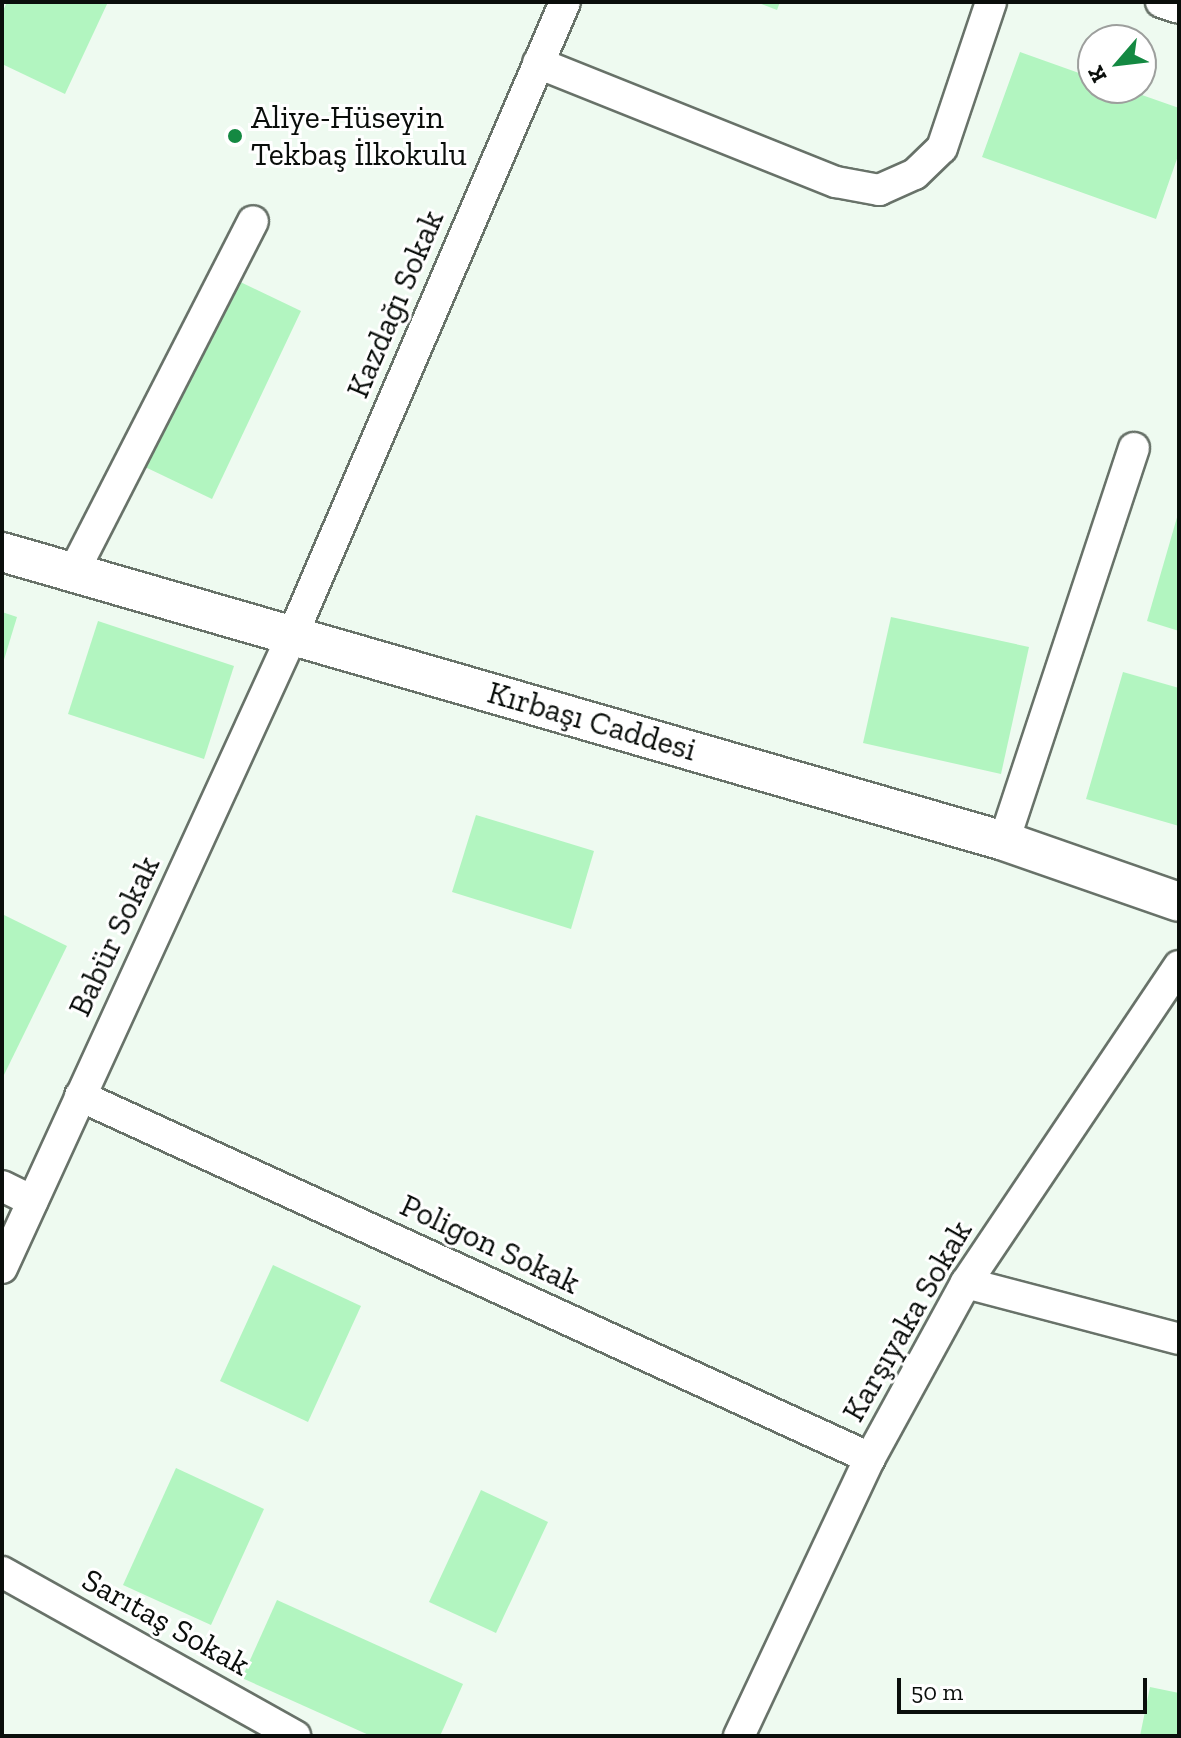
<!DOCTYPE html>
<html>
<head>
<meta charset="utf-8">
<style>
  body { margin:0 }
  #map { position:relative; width:1181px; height:1738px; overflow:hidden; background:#eefaf0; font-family:"Zilla Slab",serif }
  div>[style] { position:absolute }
  .building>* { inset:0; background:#b2f5c0 }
  .roads { filter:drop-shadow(2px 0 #687269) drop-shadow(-2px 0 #687269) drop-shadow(0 2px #687269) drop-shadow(0 -2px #687269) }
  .minor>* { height:30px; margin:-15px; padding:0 15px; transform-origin:15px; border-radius:15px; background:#fff }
  .tertiary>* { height:38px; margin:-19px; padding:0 19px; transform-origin:19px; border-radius:19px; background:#fff }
  .dots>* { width:22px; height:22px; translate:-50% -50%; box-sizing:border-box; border:4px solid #fff; border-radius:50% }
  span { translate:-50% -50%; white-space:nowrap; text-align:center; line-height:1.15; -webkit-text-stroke:6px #fff; paint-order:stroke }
  .poi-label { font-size:32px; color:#0a0e0b }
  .left { translate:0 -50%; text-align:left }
  .street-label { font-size:32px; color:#0a0e0b }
  .frame { position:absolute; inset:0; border:4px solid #0a0e0b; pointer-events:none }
  .north { position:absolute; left:1077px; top:24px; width:80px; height:80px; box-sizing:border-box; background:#fff; border:2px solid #9d9f9d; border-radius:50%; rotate:242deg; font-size:22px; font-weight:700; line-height:32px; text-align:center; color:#0a0e0b }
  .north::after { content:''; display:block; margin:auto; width:28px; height:36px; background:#148942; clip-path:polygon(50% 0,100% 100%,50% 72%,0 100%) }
  .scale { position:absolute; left:897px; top:1678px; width:250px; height:36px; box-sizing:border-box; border:4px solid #0a0e0b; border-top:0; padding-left:10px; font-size:24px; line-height:28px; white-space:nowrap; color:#0a0e0b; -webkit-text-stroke:6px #fff; paint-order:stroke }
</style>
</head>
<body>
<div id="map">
  <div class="building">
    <div style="clip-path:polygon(7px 2px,108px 2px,65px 94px,2px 64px,2px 13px)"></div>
    <div style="clip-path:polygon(756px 2px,780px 2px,777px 10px)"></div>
    <div style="clip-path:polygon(1020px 52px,1093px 78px,1093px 88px,1122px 88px,1179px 108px,1179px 153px,1156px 219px,982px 157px)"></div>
    <div style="clip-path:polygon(232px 278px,301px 311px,212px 499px,143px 466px)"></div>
    <div style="clip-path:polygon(1178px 514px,1179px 515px,1179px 631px,1147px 621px)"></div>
    <div style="clip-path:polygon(2px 612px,17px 617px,3px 663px,2px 663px)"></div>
    <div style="clip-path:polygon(891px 617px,1029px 647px,1001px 774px,863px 743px)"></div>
    <div style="clip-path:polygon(98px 621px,234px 666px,204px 759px,68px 714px)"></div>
    <div style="clip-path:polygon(1123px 672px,1179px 688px,1179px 826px,1086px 799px)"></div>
    <div style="clip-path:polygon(476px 815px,594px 851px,571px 929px,452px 892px)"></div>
    <div style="clip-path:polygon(2px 914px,67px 946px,2px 1079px)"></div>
    <div style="clip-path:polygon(273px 1265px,361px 1306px,308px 1422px,220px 1381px)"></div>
    <div style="clip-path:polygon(176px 1468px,264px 1509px,211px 1625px,123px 1585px)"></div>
    <div style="clip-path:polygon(481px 1490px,548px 1522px,496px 1633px,429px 1602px)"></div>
    <div style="clip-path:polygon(277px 1600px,463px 1684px,440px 1736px,371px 1736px,242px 1678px)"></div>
    <div style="clip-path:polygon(1150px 1687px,1179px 1693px,1179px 1736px,1140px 1736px)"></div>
  </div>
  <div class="roads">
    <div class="minor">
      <div style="left:1161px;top:2px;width:19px;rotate:18deg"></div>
      <div style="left:538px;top:63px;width:321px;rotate:21.8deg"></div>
      <div style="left:836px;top:182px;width:44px;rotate:10.5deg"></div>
      <div style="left:879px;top:190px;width:39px;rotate:-24deg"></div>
      <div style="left:915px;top:174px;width:37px;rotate:-44deg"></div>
      <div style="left:942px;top:148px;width:154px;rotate:-71.4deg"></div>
      <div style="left:73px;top:573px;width:395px;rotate:-62.9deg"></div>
      <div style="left:1004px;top:841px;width:414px;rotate:-71.7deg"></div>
      <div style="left:80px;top:1096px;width:869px;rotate:24.62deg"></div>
      <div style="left:2px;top:1186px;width:34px;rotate:26deg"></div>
      <div style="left:2px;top:1268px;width:698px;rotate:-65.35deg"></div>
      <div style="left:293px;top:634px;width:688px;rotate:-66.71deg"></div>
      <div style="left:966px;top:1283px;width:220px;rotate:14.7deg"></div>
      <div style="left:2px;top:1572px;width:336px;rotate:29.2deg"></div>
      <div style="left:739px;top:1736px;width:307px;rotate:-64.8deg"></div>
      <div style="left:870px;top:1458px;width:200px;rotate:-61.3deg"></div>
      <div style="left:966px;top:1283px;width:382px;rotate:-56.1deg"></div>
    </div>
    <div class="tertiary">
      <div style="left:2px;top:552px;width:1043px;rotate:16.09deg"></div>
      <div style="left:1004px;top:841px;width:185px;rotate:19.2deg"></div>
    </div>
  </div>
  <div class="dots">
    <div style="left:235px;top:136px;background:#148942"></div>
  </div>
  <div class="poi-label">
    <span class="left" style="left:251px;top:136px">Aliye-Hüseyin<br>Tekbaş İlkokulu</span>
  </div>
  <div class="street-label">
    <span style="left:395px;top:304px;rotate:-67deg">Kazdağı Sokak</span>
    <span style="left:592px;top:721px;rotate:16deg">Kırbaşı Caddesi</span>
    <span style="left:114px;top:936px;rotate:-65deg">Babür Sokak</span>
    <span style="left:490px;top:1244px;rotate:25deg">Poligon Sokak</span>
    <span style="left:907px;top:1321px;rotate:-60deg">Karşıyaka Sokak</span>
    <span style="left:166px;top:1622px;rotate:29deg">Sarıtaş Sokak</span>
  </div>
  <div class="frame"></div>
  <div class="north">K</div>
  <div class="scale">50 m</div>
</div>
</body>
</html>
